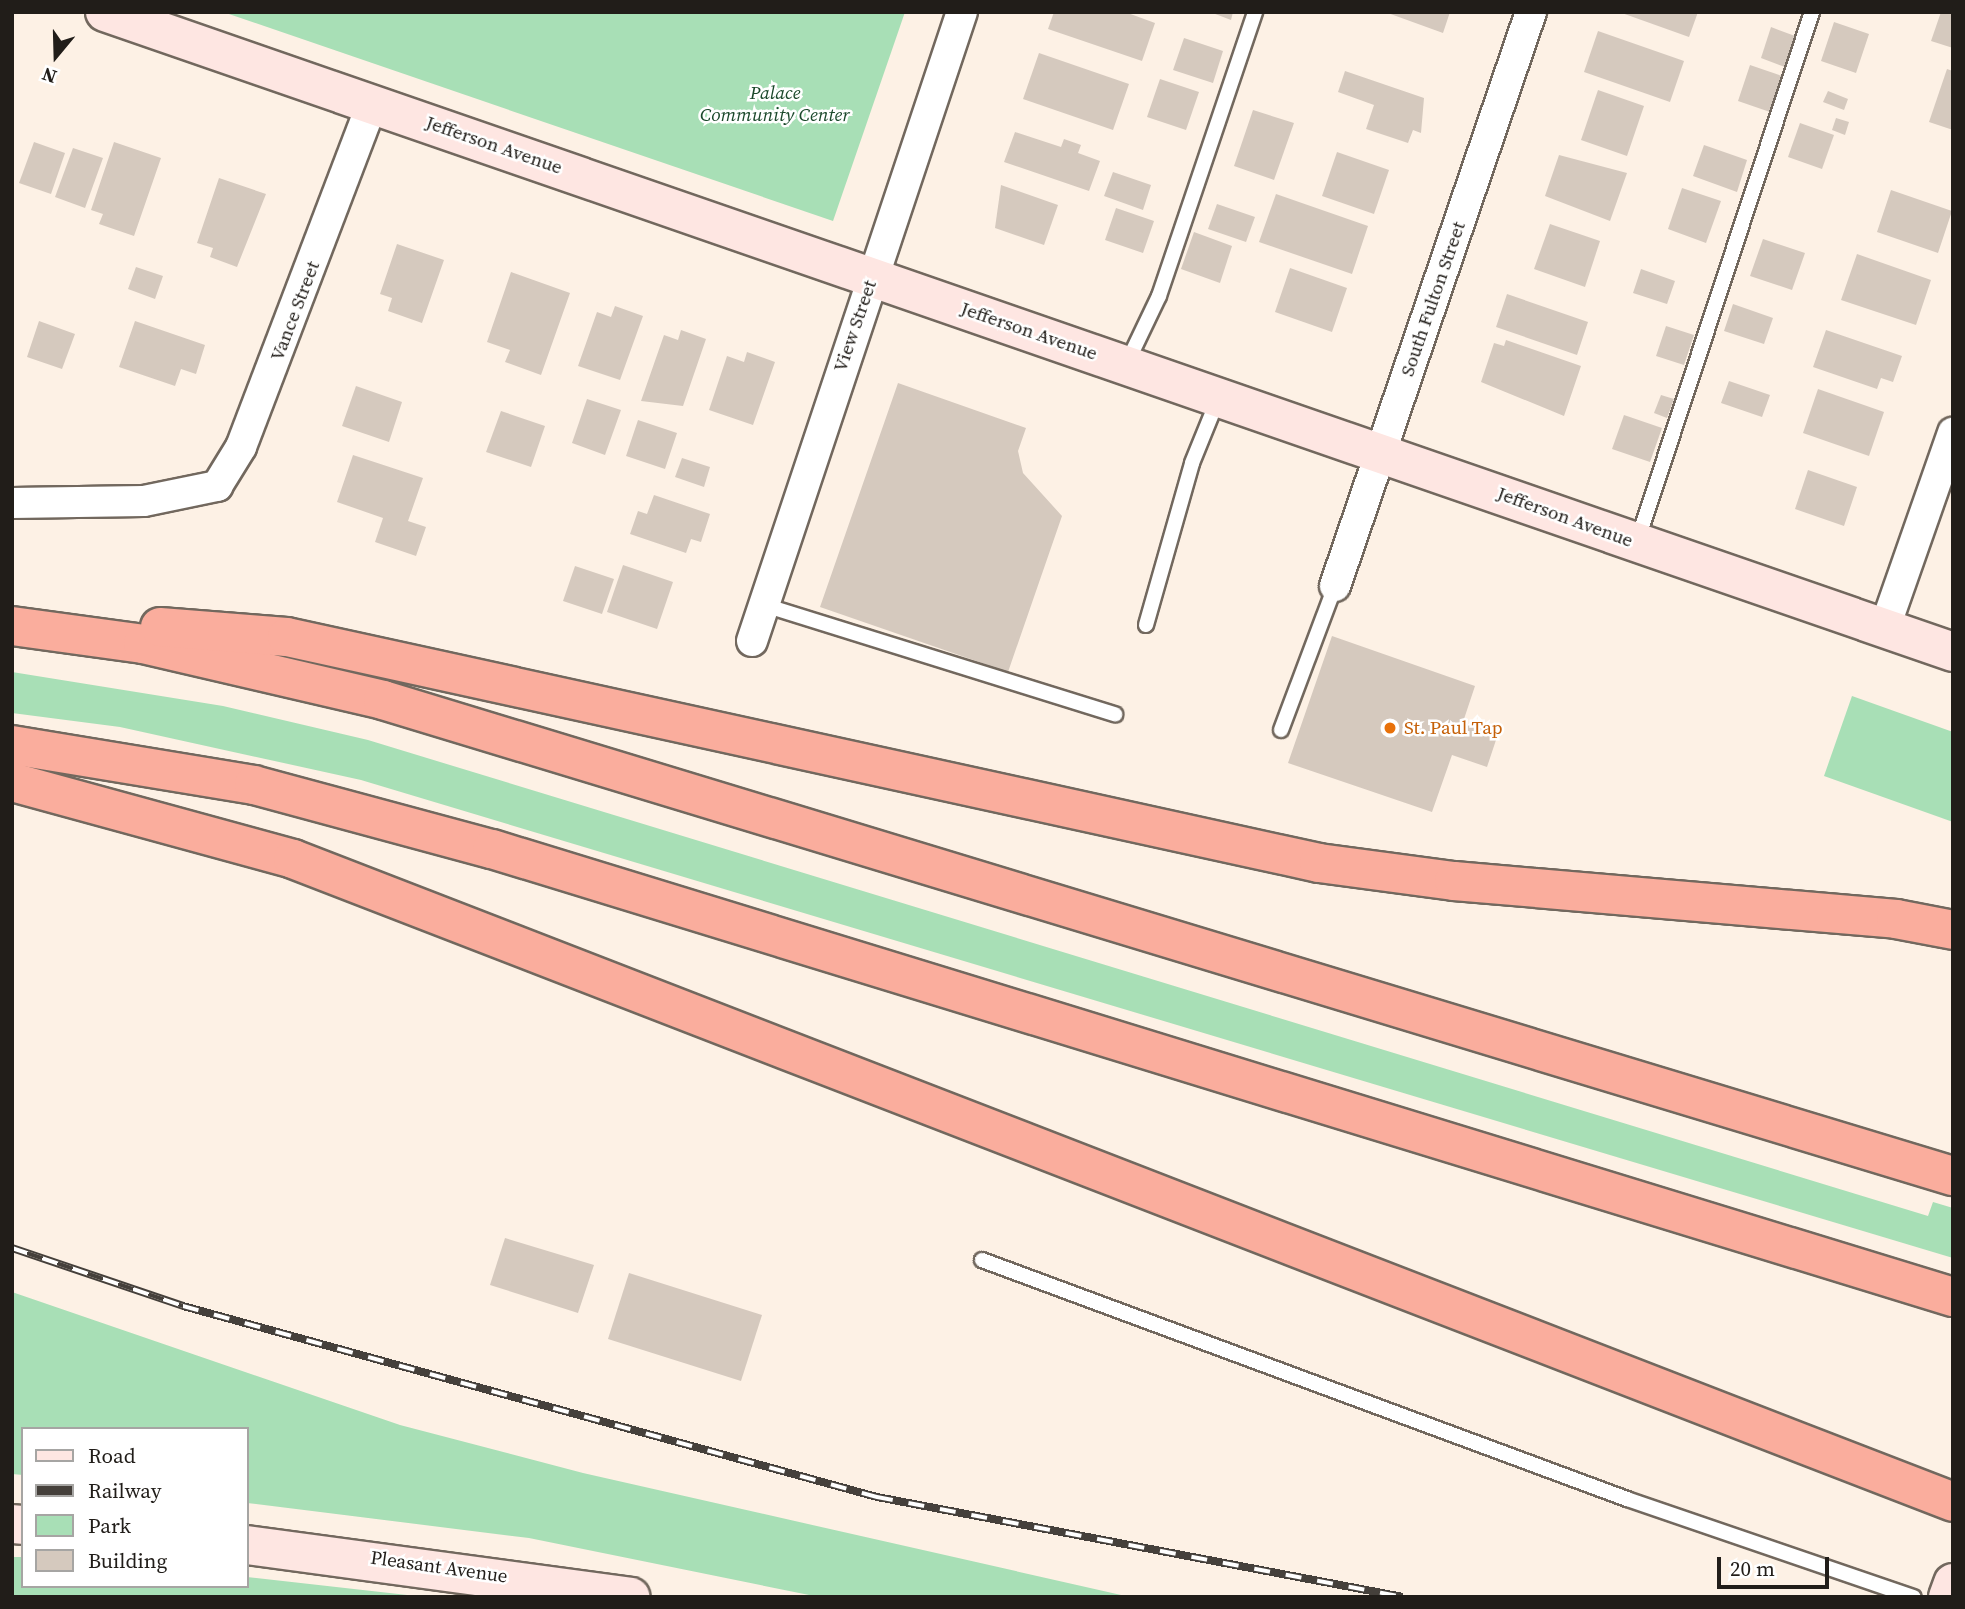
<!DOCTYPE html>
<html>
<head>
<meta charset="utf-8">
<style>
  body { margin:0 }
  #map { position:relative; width:1965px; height:1609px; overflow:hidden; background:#fdf1e5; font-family:"Source Serif 4",serif }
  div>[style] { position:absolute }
  .green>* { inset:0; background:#a8dfb6 }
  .building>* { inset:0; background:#d5c9be }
  .roads { filter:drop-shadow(2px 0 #72685e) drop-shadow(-2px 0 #72685e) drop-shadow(0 2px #72685e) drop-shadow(0 -2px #72685e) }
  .lane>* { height:14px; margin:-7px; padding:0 7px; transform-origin:7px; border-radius:7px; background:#fff }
  .street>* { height:30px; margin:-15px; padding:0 15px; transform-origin:15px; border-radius:15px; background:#fff }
  .secondary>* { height:38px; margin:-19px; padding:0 19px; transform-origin:19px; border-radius:19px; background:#fee6e2 }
  .highway>* { height:38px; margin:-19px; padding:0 19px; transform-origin:19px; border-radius:19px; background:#faad9d }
  .rail>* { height:8px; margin-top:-4px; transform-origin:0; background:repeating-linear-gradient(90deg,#fff 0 16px,#45403b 0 32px); box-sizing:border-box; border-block:2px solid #45403b }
  .dots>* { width:19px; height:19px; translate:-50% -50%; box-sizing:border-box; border:4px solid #fff; border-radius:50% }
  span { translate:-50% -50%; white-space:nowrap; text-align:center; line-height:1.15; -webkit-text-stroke:5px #fff; paint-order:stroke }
  .park-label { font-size:19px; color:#1a482a; font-style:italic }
  .street-label { font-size:19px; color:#211d19 }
  .food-label { font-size:19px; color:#c56008 }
  .left { translate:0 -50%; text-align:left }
  .frame { position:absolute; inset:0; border:14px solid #211d19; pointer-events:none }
  .legend { position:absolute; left:21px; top:1427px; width:228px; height:161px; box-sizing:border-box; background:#fff; border:2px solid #a6a5a3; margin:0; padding:9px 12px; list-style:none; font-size:21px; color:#211d19 }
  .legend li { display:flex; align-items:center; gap:14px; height:35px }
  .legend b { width:35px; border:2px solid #a6a5a3 }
  .north { position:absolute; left:21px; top:21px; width:70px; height:70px; -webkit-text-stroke:5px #fff; paint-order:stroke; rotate:199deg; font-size:19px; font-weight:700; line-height:28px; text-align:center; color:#211d19 }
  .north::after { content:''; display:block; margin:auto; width:24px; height:32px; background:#211d19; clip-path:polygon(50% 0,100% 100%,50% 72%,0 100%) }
  .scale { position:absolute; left:1717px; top:1557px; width:112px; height:32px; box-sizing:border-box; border:4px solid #211d19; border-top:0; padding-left:9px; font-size:21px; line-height:24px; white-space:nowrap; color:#211d19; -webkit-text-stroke:5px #fff; paint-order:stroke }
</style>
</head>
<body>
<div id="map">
  <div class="green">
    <div style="clip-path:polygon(223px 12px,905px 12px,833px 221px)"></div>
    <div style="clip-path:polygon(12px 672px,223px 706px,368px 740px,1928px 1216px,1933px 1202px,1953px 1208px,1953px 1258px,361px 780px,120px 727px,12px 713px)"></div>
    <div style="clip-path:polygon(1852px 696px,1953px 732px,1953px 822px,1824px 776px)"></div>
    <div style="clip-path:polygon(12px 1292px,400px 1425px,583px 1473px,1130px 1597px,819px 1597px,529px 1538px,247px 1503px,247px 1429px,23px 1429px,23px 1475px,12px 1474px)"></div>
    <div style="clip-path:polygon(12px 1557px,23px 1557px,23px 1586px,247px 1586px,247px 1577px,425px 1597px,12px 1597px)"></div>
  </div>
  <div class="building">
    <div style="clip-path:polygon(1054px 12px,1125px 12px,1155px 23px,1142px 61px,1048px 29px)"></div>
    <div style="clip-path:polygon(1210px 12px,1233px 12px,1231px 20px)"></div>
    <div style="clip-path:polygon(1385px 12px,1450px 12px,1443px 33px)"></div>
    <div style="clip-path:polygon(1619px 12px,1698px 12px,1689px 37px)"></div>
    <div style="clip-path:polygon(1941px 12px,1953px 12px,1953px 48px,1931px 41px)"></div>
    <div style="clip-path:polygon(1834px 22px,1869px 34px,1856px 73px,1821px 61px)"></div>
    <div style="clip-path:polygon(1771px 27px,1795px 36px,1785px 67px,1761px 58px)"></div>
    <div style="clip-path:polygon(1598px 31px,1684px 61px,1670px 102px,1584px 72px)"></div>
    <div style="clip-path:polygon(1184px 38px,1223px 51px,1213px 83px,1173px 70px)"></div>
    <div style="clip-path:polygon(1039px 53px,1129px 84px,1113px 130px,1023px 99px)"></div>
    <div style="clip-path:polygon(1750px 65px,1782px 76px,1770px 112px,1738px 101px)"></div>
    <div style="clip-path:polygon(1947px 69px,1953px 71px,1953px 130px,1929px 122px)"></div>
    <div style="clip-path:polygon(1345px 71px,1424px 98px,1421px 133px,1413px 130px,1408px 143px,1366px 129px,1374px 105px,1338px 92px)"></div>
    <div style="clip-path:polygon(1160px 79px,1199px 92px,1186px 130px,1147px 117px)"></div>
    <div style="clip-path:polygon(1598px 90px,1644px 106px,1627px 156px,1581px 140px)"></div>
    <div style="clip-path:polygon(1828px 91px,1848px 99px,1844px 110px,1823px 102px)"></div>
    <div style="clip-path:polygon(1253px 110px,1294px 123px,1274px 180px,1234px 166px)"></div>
    <div style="clip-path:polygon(1836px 118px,1849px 122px,1845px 135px,1832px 130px)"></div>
    <div style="clip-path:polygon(1800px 123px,1834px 135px,1822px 169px,1788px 157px)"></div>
    <div style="clip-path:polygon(1015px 132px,1061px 147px,1064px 139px,1081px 145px,1078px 153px,1100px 161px,1089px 191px,1004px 162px)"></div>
    <div style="clip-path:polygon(34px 142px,65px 153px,51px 194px,19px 183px)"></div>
    <div style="clip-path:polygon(114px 142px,161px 158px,134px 236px,99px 224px,103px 214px,91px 210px)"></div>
    <div style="clip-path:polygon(1704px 145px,1747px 160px,1737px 192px,1693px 176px)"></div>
    <div style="clip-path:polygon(73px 148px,103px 158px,85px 208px,55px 197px)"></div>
    <div style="clip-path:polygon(1337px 152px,1389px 170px,1374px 214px,1322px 196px)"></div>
    <div style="clip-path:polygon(1559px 155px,1627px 173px,1610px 221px,1545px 196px)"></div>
    <div style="clip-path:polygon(1113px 172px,1151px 185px,1143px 210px,1104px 196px)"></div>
    <div style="clip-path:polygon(219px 178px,266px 194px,237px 267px,210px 257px,213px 248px,197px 243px)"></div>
    <div style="clip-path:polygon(1001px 185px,1058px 205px,1044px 245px,995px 228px)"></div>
    <div style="clip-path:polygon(1682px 188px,1721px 201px,1706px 243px,1668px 229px)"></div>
    <div style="clip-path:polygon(1891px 190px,1952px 211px,1938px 253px,1877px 232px)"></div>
    <div style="clip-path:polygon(1276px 194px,1368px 226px,1352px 274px,1259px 242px)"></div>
    <div style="clip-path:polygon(1217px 204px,1255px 217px,1246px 242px,1208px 229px)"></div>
    <div style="clip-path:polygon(1116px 208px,1154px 221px,1143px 253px,1105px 240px)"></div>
    <div style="clip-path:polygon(1550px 224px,1600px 241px,1585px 287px,1534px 269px)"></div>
    <div style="clip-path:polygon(1194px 232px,1232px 246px,1220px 283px,1181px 269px)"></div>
    <div style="clip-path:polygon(1763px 239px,1805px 253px,1792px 290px,1750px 276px)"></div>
    <div style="clip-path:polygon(397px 244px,444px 260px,422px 323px,388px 311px,392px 298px,380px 294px)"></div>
    <div style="clip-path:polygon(1857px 254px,1931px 280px,1916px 325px,1841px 300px)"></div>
    <div style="clip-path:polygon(136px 267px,163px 276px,155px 299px,128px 289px)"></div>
    <div style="clip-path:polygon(1290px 268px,1347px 288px,1332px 332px,1275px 312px)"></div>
    <div style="clip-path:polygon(1641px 269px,1675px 281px,1667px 304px,1633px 293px)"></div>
    <div style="clip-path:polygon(511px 272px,570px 293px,541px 375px,505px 362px,510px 350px,487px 342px)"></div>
    <div style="clip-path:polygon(1507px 294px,1588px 322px,1577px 355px,1496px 327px)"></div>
    <div style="clip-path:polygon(1733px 304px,1773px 318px,1764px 344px,1724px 331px)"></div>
    <div style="clip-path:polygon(615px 306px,643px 316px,620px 380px,578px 366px,597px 312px,611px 317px)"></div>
    <div style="clip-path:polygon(39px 321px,75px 334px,62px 369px,27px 357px)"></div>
    <div style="clip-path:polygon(135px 321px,205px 345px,196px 374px,181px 369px,175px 386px,119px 367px)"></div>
    <div style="clip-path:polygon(1666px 326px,1694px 335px,1684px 365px,1656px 356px)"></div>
    <div style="clip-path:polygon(681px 330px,706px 339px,683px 406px,641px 401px,664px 335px,678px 340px)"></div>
    <div style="clip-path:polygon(1826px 330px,1902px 356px,1893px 382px,1881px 378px,1877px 389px,1813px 367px)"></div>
    <div style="clip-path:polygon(1506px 340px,1581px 366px,1564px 416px,1481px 382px,1494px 343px,1504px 346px)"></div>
    <div style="clip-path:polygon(747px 352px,775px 362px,753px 425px,709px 410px,727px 356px,744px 362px)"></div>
    <div style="clip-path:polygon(1729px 381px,1770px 395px,1762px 417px,1721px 403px)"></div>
    <div style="clip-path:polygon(898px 383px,1026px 428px,1018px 451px,1023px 473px,1062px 516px,1008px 672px,820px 607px)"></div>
    <div style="clip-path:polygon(356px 386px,402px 402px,389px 442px,342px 426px)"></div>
    <div style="clip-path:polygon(1818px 389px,1884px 412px,1869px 456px,1803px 433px)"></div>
    <div style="clip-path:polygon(1661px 395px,1674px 399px,1667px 418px,1654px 413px)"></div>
    <div style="clip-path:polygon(587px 399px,621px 410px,605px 455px,572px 443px)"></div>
    <div style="clip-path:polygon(501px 411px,545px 426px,531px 467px,486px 452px)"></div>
    <div style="clip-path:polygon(1624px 415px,1662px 428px,1650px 462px,1612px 449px)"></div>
    <div style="clip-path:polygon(638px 420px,677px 433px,665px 469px,626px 456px)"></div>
    <div style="clip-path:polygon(353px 455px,423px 478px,408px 521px,426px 527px,416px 556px,375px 542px,383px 518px,337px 502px)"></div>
    <div style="clip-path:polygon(682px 458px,710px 467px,704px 487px,675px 477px)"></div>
    <div style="clip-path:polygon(1808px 470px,1857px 487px,1844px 526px,1795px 509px)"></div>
    <div style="clip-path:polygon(654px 495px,710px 514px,701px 542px,691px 539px,686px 553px,630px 534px,638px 511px,647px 514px)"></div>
    <div style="clip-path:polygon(623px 565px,673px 582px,657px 629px,607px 612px)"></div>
    <div style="clip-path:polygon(575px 566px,614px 579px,602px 614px,563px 601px)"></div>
    <div style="clip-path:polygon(1332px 636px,1475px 686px,1463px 722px,1498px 734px,1487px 767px,1452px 755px,1432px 812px,1288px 763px)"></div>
    <div style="clip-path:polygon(505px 1238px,594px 1265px,578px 1313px,490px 1285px)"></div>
    <div style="clip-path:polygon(629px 1273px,762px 1315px,741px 1381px,608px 1339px)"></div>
  </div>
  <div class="roads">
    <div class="lane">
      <div style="left:1127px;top:363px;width:74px;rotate:-64.5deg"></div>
      <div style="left:1159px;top:296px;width:300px;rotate:-71.3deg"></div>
      <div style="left:1637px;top:542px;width:558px;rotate:-71.73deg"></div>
      <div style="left:764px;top:605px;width:368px;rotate:17.3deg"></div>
      <div style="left:1146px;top:625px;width:168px;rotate:-74.1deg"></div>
      <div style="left:1192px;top:463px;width:69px;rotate:-67.9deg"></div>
      <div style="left:1281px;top:730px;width:154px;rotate:-69.4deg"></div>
      <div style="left:982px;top:1260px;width:688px;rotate:20.33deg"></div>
      <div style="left:1627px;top:1499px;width:303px;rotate:18.9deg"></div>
    </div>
    <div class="street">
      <div style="left:12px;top:503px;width:132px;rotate:-0.9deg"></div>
      <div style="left:144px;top:501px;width:75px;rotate:-11.6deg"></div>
      <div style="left:217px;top:486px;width:46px;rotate:-58.4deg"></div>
      <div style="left:241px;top:447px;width:367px;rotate:-69.1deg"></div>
      <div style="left:1335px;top:586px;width:607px;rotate:-71.15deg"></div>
      <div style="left:1885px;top:627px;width:206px;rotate:-70.7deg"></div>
      <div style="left:752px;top:641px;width:663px;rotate:-71.54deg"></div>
    </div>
    <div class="secondary">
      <div style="left:105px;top:12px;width:1956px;rotate:19.1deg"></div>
      <div style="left:12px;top:1524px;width:11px;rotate:5deg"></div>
      <div style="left:247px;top:1545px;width:387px;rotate:7.7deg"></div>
      <div style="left:1948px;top:1597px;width:15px;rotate:-70deg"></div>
    </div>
    <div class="highway">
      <div style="left:12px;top:626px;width:132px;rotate:7.8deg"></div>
      <div style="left:143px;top:644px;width:246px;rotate:13.1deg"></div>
      <div style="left:383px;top:700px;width:1641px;rotate:16.87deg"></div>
      <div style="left:160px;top:627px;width:127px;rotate:4.5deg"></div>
      <div style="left:287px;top:637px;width:1056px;rotate:12.35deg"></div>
      <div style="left:1319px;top:863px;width:136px;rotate:7.6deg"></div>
      <div style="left:1454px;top:881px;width:444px;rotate:4.9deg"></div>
      <div style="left:1896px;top:919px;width:58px;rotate:10.9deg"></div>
      <div style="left:12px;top:745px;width:245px;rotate:9.4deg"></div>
      <div style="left:254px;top:785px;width:246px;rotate:15.1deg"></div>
      <div style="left:492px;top:849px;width:1528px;rotate:17.05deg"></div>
      <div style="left:12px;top:782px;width:291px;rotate:15.3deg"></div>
      <div style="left:293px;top:859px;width:1780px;rotate:21.17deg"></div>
    </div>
  </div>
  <div class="rail">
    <div style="left:12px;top:1248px;width:181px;rotate:18.7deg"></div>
    <div style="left:183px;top:1306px;width:720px;rotate:15.39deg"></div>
    <div style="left:877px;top:1497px;width:535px;rotate:10.76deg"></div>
  </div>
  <div class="dots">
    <div style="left:1390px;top:728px;background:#e8710a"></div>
  </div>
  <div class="park-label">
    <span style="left:775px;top:104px">Palace<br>Community Center</span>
  </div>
  <div class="street-label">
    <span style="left:494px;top:145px;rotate:19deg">Jefferson Avenue</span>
    <span style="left:1433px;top:299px;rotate:-71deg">South Fulton Street</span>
    <span style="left:295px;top:311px;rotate:-69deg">Vance Street</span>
    <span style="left:855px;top:326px;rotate:-71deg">View Street</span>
    <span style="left:1029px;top:331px;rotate:19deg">Jefferson Avenue</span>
    <span style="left:1565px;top:517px;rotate:20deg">Jefferson Avenue</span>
    <span style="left:439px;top:1567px;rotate:8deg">Pleasant Avenue</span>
  </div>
  <div class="food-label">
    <span class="left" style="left:1404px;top:728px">St. Paul Tap</span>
  </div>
  <div class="frame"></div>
  <ul class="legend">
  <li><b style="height:9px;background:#fee6e2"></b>Road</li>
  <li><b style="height:9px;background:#45403b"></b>Railway</li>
  <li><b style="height:19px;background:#a8dfb6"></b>Park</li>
  <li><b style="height:19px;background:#d5c9be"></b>Building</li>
  </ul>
  <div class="north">N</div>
  <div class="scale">20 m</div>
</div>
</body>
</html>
